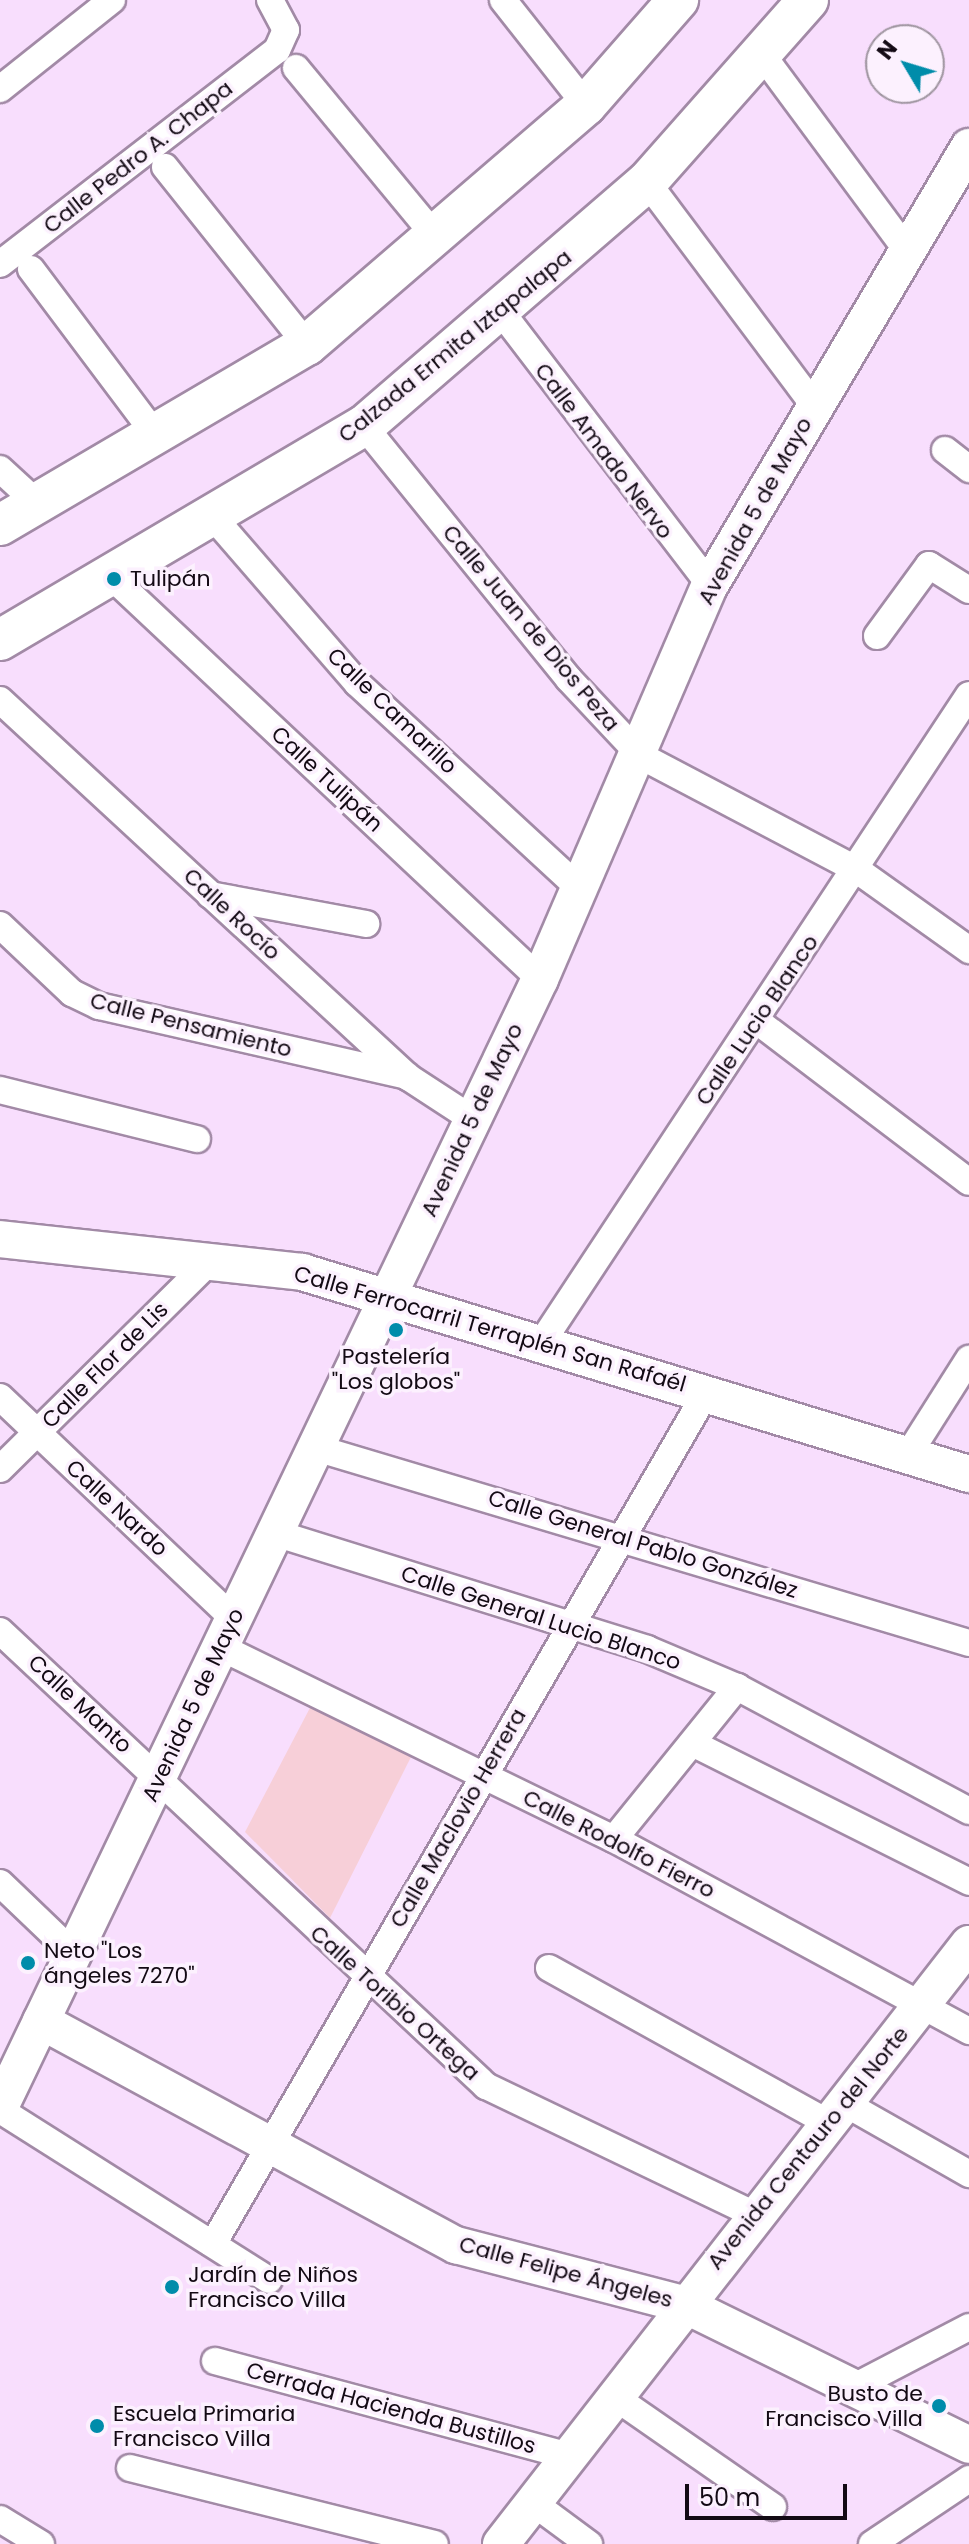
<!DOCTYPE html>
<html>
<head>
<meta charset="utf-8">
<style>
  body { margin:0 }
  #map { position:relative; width:969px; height:2544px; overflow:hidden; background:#f8defd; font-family:Poppins,sans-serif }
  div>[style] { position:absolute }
  .green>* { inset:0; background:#f7cfd8 }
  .roads { filter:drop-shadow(2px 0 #a28aa6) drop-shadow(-2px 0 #a28aa6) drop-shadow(0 2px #a28aa6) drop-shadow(0 -2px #a28aa6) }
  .street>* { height:26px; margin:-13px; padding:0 13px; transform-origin:13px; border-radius:13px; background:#fff }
  .secondary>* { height:36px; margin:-18px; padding:0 18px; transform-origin:18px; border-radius:18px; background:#fff }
  .primary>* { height:40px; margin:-20px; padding:0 20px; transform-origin:20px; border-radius:20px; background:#fff }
  .dots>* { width:22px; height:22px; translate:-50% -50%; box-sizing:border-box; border:4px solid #fcf1fe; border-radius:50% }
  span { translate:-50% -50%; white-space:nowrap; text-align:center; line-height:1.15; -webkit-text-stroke:7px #fcf1fe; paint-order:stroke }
  .street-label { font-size:22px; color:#130a14 }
  .poi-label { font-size:22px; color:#130a14 }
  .left { translate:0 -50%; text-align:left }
  .right { translate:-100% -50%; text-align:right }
  .north { position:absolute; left:865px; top:24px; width:80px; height:80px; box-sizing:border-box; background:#fcf1fe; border:2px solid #9f95a0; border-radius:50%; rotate:308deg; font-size:22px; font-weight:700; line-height:32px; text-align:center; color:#130a14 }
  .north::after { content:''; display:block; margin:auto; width:28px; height:36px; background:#008caa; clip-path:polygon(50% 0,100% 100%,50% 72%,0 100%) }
  .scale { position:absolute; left:685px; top:2484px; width:162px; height:36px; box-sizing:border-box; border:4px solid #130a14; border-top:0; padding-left:10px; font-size:24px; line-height:28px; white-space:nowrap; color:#130a14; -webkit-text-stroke:6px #fcf1fe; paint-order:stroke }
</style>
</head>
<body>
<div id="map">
  <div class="green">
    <div style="clip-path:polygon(312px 1704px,413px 1753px,330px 1918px,245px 1832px)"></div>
  </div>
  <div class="roads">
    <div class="street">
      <div style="left:503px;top:0;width:134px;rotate:51.7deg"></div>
      <div style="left:763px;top:56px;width:239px;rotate:53.5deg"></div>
      <div style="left:296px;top:68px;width:217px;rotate:50.4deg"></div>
      <div style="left:0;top:89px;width:143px;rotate:-38.5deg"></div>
      <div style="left:165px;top:167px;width:228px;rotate:51.4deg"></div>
      <div style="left:647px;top:182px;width:277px;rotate:53.2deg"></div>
      <div style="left:0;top:264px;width:350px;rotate:-37.7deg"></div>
      <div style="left:277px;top:50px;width:22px;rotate:-66deg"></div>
      <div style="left:286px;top:30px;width:34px;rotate:-118deg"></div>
      <div style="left:31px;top:269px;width:210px;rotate:53.1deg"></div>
      <div style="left:502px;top:313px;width:342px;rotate:52.6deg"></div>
      <div style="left:364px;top:426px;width:326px;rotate:51deg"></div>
      <div style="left:569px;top:679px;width:105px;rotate:46.9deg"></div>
      <div style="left:641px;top:756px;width:244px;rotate:27.8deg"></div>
      <div style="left:857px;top:870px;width:138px;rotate:35.5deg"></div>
      <div style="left:945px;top:450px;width:31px;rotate:38deg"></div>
      <div style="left:0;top:469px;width:52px;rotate:42.6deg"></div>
      <div style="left:215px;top:519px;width:217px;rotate:49.1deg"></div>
      <div style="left:357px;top:683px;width:305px;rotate:42.7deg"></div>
      <div style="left:114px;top:579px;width:584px;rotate:43.2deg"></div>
      <div style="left:877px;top:636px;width:88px;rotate:-53.8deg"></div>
      <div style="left:929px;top:565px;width:47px;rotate:32deg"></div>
      <div style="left:0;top:700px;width:556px;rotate:42.74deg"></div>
      <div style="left:408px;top:1077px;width:75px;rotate:33.1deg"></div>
      <div style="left:210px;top:895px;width:159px;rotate:10.5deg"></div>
      <div style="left:0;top:925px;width:99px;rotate:43.4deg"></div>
      <div style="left:72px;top:993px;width:30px;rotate:26deg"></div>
      <div style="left:99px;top:1006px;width:316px;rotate:12.8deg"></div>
      <div style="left:757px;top:1021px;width:266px;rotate:37.2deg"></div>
      <div style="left:0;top:1090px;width:203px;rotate:14deg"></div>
      <div style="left:542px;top:1342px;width:775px;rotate:-56.58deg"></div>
      <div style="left:0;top:1397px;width:321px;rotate:43.5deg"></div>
      <div style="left:316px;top:1448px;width:681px;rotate:16.63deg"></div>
      <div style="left:908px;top:1455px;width:114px;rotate:-57.6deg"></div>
      <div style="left:0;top:1469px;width:296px;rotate:-44.7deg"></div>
      <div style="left:275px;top:1533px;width:390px;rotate:17.3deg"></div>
      <div style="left:647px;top:1649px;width:98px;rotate:22.9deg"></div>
      <div style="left:737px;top:1687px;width:263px;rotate:28.1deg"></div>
      <div style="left:0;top:1631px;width:666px;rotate:43.11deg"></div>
      <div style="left:486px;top:2086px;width:298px;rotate:25.6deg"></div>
      <div style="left:220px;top:1647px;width:438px;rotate:26deg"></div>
      <div style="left:614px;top:1839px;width:404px;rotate:28.4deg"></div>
      <div style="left:694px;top:1744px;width:308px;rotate:26.6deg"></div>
      <div style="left:614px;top:1839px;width:196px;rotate:-51deg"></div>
      <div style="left:0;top:1883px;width:104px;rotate:43.8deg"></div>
      <div style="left:549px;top:1968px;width:321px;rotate:29deg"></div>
      <div style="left:846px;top:2104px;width:142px;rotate:29.6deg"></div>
      <div style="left:0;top:2110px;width:318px;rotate:32.3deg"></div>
      <div style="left:213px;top:2244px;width:983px;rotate:-59.92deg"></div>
      <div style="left:215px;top:2361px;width:364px;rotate:15deg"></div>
      <div style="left:852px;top:2388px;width:132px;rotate:-27.5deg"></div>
      <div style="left:612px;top:2395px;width:196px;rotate:34.8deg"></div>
      <div style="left:130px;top:2468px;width:314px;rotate:14deg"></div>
      <div style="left:532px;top:2502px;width:71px;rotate:36.4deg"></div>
      <div style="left:0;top:2519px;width:48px;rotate:31.4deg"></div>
      <div style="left:872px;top:2544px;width:117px;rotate:-33.8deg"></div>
    </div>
    <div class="secondary">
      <div style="left:0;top:1239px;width:304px;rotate:6.2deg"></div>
      <div style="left:302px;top:1272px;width:697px;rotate:16.85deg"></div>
      <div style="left:41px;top:2021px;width:472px;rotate:28.4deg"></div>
      <div style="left:456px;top:2245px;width:235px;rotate:14.6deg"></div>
      <div style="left:683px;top:2304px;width:319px;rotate:26.2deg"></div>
      <div style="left:0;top:2107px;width:1251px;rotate:-64.42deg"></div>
      <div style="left:540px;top:979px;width:429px;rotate:-66.7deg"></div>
      <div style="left:710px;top:585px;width:509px;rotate:-59.4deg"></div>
      <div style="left:501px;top:2544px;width:761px;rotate:-52.05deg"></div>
    </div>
    <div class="primary">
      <div style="left:0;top:525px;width:356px;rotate:-30.4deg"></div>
      <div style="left:307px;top:345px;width:368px;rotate:-40.7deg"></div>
      <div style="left:586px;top:105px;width:140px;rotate:-48.8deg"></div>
      <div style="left:0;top:640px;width:422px;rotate:-30.5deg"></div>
      <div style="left:364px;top:426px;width:374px;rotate:-40.8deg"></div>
      <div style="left:647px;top:182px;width:243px;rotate:-48.5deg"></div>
    </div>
  </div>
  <div class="dots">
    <div style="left:114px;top:579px;background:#008caa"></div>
    <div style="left:396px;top:1330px;background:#008caa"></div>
    <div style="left:28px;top:1963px;background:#008caa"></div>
    <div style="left:172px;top:2287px;background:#008caa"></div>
    <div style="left:939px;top:2406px;background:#008caa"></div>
    <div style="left:97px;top:2426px;background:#008caa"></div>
  </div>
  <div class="street-label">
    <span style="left:138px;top:157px;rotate:-38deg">Calle Pedro A. Chapa</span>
    <span style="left:455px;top:346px;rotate:-39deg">Calzada Ermita Iztapalapa</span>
    <span style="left:604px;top:451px;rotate:53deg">Calle Amado Nervo</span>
    <span style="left:755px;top:511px;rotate:-61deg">Avenida 5 de Mayo</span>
    <span style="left:531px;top:628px;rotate:50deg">Calle Juan de Dios Peza</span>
    <span style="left:392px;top:711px;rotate:44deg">Calle Camarillo</span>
    <span style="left:327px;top:779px;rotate:43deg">Calle Tulipán</span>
    <span style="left:232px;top:914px;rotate:43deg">Calle Rocío</span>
    <span style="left:757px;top:1020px;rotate:-56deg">Calle Lucio Blanco</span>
    <span style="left:191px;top:1025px;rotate:14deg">Calle Pensamiento</span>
    <span style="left:472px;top:1120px;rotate:-65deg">Avenida 5 de Mayo</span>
    <span style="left:490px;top:1329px;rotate:16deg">Calle Ferrocarril Terraplén San Rafaél</span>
    <span style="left:105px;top:1365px;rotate:-45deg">Calle Flor de Lis</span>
    <span style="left:117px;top:1508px;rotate:43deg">Calle Nardo</span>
    <span style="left:643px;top:1544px;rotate:17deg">Calle General Pablo González</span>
    <span style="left:541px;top:1618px;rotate:18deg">Calle General Lucio Blanco</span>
    <span style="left:80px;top:1704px;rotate:43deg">Calle Manto</span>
    <span style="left:193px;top:1705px;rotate:-65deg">Avenida 5 de Mayo</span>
    <span style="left:458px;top:1818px;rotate:-60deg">Calle Maclovio Herrera</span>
    <span style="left:619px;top:1844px;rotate:27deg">Calle Rodolfo Fierro</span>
    <span style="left:395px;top:2003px;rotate:42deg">Calle Toribio Ortega</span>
    <span style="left:808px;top:2148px;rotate:-51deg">Avenida Centauro del Norte</span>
    <span style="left:566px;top:2272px;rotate:15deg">Calle Felipe Ángeles</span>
    <span style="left:391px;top:2408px;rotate:15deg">Cerrada Hacienda Bustillos</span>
  </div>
  <div class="poi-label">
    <span class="left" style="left:130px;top:579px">Tulipán</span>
    <span style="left:396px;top:1369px">Pastelería<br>"Los globos"</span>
    <span class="left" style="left:44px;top:1963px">Neto "Los<br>ángeles 7270"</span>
    <span class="left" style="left:188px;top:2287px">Jardín de Niños<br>Francisco Villa</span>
    <span class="right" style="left:923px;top:2406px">Busto de<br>Francisco Villa</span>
    <span class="left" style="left:113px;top:2426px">Escuela Primaria<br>Francisco Villa</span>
  </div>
  <div class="north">N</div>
  <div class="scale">50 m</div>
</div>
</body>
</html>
